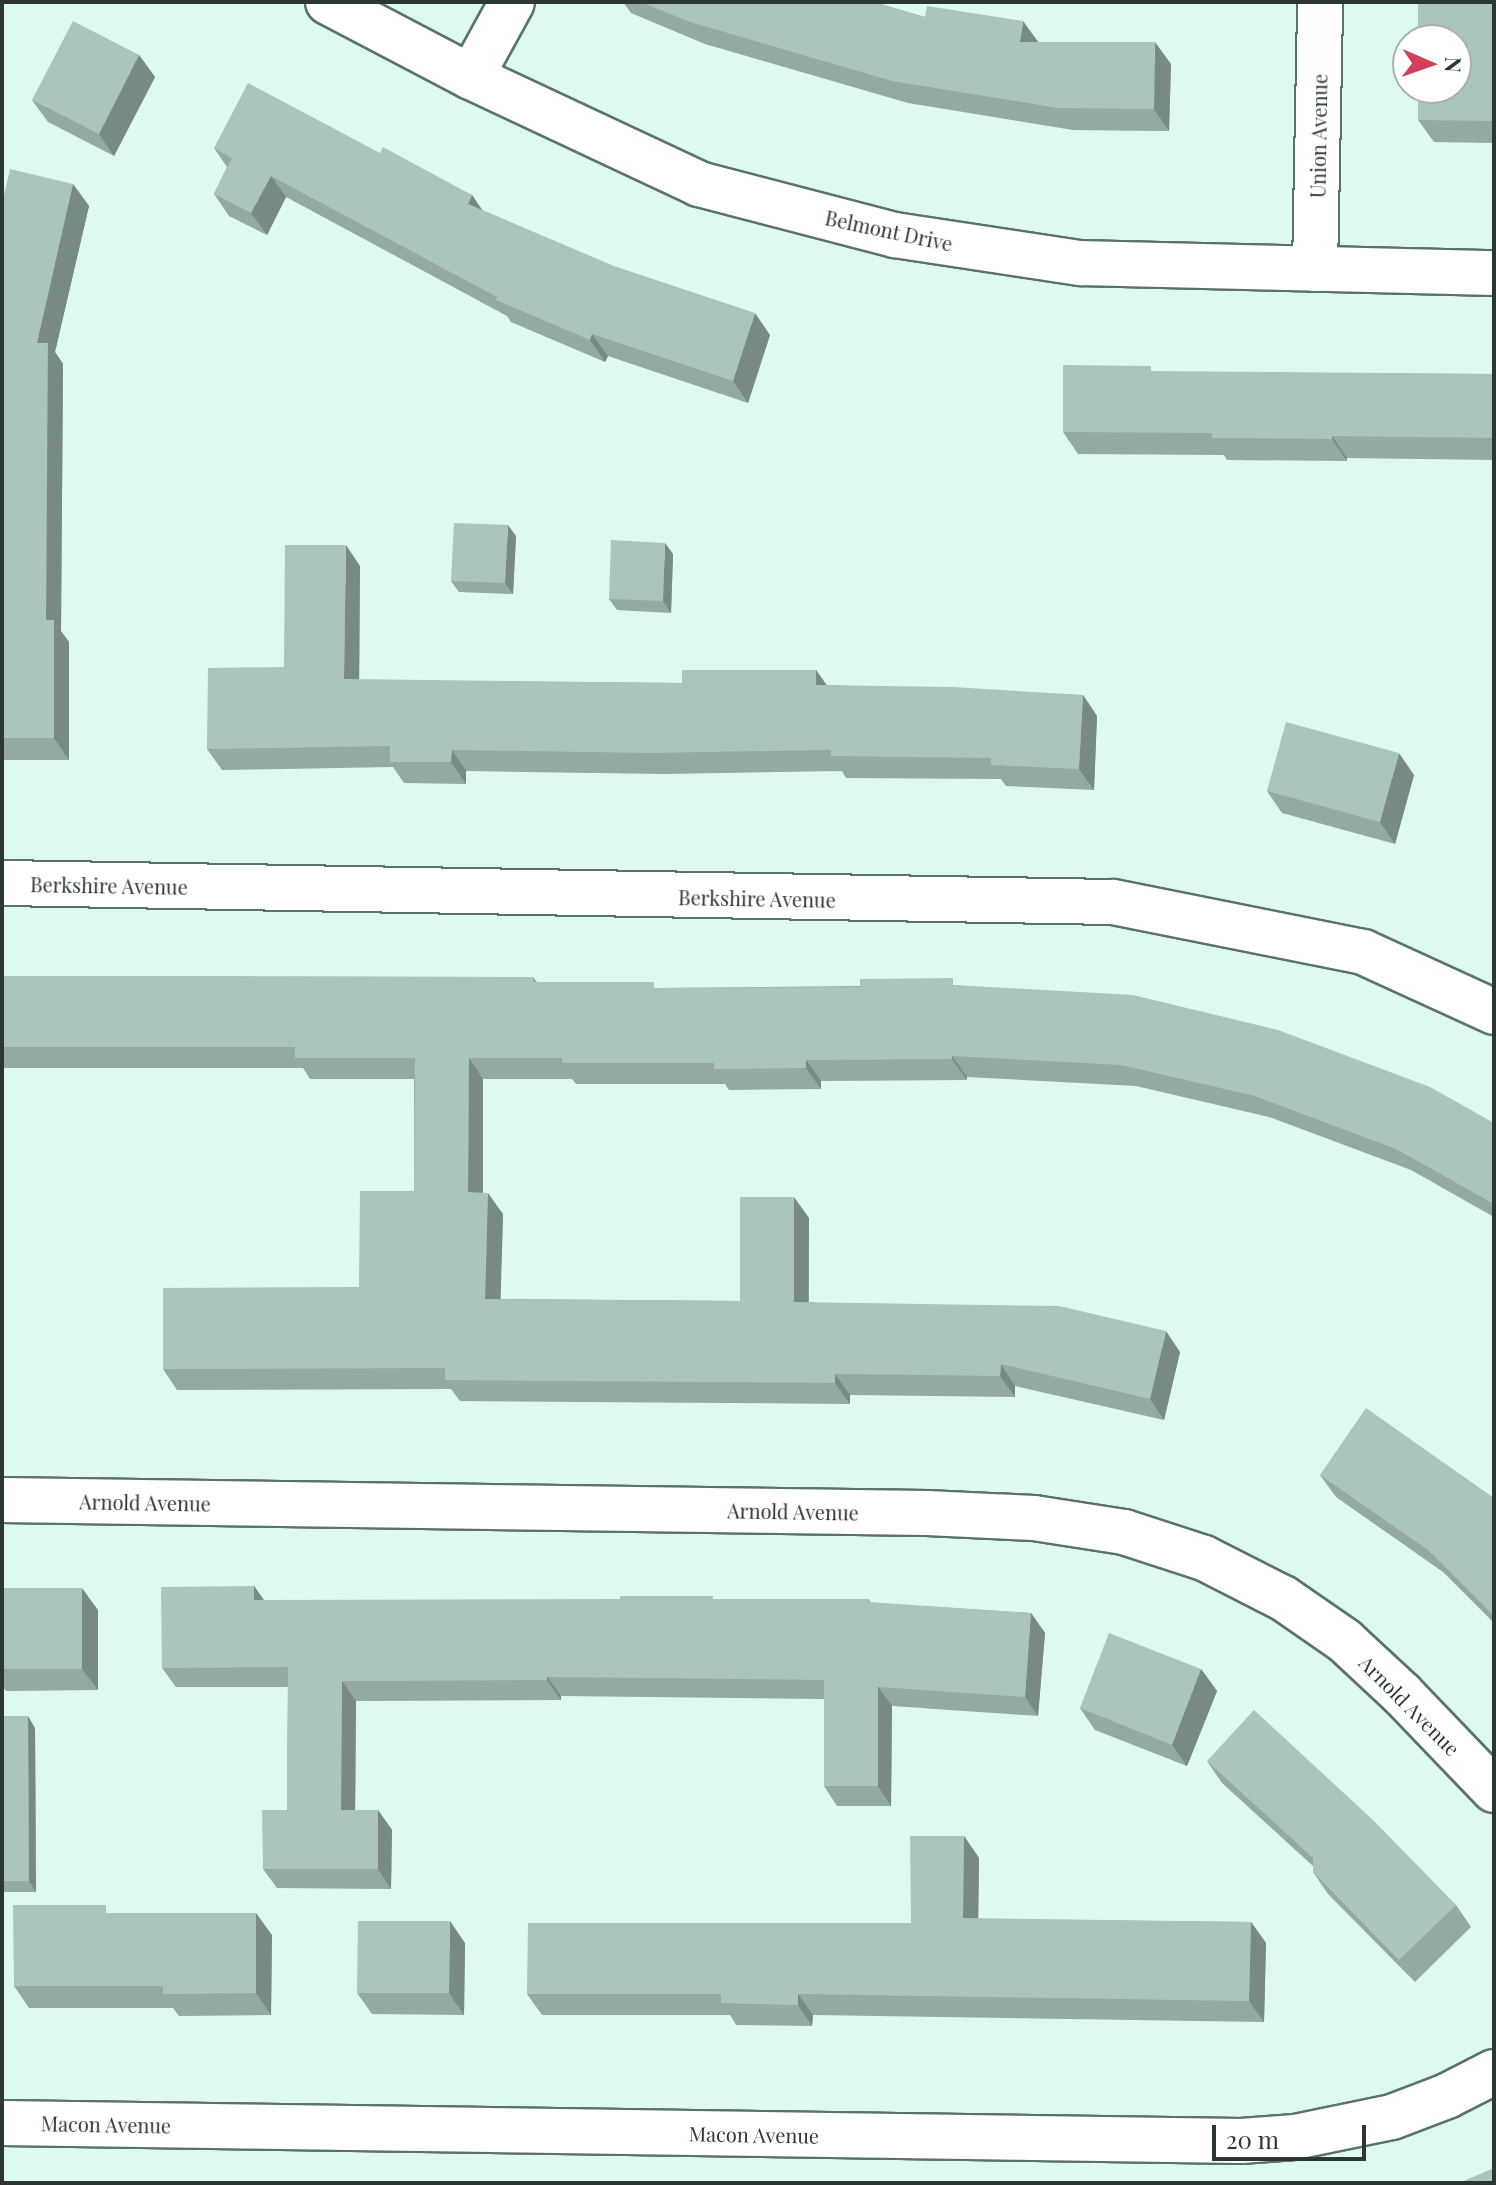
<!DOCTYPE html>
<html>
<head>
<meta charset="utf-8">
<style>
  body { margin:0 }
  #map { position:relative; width:1496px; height:2185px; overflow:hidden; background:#def9ef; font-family:"Playfair Display",serif }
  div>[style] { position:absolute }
  .roads { filter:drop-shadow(2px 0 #5a726a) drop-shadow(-2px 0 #5a726a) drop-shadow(0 2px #5a726a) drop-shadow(0 -2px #5a726a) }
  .minor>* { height:44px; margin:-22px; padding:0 22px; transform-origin:22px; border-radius:22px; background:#fff }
  .tertiary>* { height:44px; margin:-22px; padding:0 22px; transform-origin:22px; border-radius:22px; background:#fff }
  .wall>* { inset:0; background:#93a9a2 }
  .shaded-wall>* { inset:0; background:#788a84 }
  .building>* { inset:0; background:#abc5bc }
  span { translate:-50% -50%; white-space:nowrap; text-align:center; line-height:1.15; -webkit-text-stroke:8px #fff; paint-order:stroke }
  .street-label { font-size:20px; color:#2c3733 }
  .frame { position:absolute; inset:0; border:4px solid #2c3733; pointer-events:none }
  .north { position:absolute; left:1392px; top:24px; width:80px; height:80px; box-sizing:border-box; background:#fff; border:2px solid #abafad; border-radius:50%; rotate:92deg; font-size:22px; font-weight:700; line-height:32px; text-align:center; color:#2c3733 }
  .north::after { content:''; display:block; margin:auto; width:28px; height:36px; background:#d1415c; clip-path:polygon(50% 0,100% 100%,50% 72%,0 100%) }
  .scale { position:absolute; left:1212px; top:2125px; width:154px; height:36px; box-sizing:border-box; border:4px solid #2c3733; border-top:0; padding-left:10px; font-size:24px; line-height:28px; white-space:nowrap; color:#2c3733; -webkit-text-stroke:6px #fff; paint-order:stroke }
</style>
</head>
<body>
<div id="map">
  <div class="roads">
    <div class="minor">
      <div style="left:471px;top:77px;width:85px;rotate:-61.3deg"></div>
      <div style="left:1315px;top:269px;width:267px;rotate:-88.9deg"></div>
      <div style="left:2px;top:883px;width:1111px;rotate:0.98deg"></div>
      <div style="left:1113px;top:902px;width:255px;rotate:11.3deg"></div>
      <div style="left:1363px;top:952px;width:144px;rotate:24.6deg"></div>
      <div style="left:2px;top:1500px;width:925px;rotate:0.81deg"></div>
      <div style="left:927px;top:1513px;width:107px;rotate:2.7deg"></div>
      <div style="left:1034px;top:1518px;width:91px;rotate:8.8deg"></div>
      <div style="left:1124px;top:1532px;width:84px;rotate:18deg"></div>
      <div style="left:1204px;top:1558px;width:89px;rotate:26.9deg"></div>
      <div style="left:1283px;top:1598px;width:75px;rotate:34.7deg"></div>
      <div style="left:1345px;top:1641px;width:78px;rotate:42.9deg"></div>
      <div style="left:1402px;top:1694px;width:133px;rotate:46.2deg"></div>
      <div style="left:2px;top:2123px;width:1239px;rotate:0.83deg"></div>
      <div style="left:1241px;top:2141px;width:54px;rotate:-4.2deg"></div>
      <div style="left:1295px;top:2137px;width:99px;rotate:-11.7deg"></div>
      <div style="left:1392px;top:2117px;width:59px;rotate:-20.9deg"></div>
      <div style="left:1447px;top:2096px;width:53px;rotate:-27.1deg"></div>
    </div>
    <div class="tertiary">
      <div style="left:328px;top:2px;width:161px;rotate:27.7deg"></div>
      <div style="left:471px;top:77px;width:252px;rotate:25.1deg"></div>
      <div style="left:699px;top:184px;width:203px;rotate:14.6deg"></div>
      <div style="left:895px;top:235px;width:188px;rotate:8.6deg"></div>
      <div style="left:1081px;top:263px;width:413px;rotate:1.4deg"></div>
    </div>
  </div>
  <div class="wall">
    <div style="clip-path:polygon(623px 2px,874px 2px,925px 17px,1038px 42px,1171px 64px,1169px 131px,1073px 130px,908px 103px,705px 44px,631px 13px)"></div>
    <div style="clip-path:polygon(1494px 2px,1494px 143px,1434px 142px,1418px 120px)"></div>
    <div style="clip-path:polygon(139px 55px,155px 77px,114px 156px,48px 122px,32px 100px)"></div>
    <div style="clip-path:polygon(214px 148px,380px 153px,472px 195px,482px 210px,770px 335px,748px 403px,608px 356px,605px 362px,511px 322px,507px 316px,286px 197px,267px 235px,229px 216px,214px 194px,227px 167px)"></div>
    <div style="clip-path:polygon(73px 184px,89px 206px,55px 352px,63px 364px,61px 631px,69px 642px,69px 760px,2px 760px,2px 204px)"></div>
    <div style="clip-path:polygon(1154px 372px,1494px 374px,1494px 460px,1347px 458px,1347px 461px,1227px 460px,1224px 455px,1078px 454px,1063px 432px)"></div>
    <div style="clip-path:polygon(516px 536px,513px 594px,459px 592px,451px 581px)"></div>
    <div style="clip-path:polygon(673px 554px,671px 613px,617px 610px,609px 599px)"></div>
    <div style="clip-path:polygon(360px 566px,359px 680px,682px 683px,816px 670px,826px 685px,1083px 695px,1097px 716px,1094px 790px,1006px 786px,1001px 779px,846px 778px,842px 771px,664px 774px,466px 771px,466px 784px,404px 783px,393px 767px,222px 770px,207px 749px,284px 667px)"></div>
    <div style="clip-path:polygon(1414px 775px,1395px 844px,1282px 813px,1267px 791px)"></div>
    <div style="clip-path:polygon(2px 976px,533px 977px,537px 982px,658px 988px,958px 985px,1494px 1123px,1494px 1217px,1411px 1170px,1269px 1117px,1136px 1086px,967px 1077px,967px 1080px,821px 1081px,821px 1089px,729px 1090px,725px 1084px,576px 1084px,572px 1079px,483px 1079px,483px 1193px,503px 1214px,500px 1299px,740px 1301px,809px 1218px,809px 1302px,1180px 1352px,1164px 1420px,1015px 1386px,1015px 1397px,850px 1395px,850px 1404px,460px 1401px,451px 1389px,177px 1390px,163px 1369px,359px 1287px,414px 1191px,414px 1079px,310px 1079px,303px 1068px,2px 1068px)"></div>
    <div style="clip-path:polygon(1320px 1475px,1494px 1498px,1494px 1623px,1443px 1572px,1336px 1497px)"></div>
    <div style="clip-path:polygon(254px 1586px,264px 1600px,869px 1599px,871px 1603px,1031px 1613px,1045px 1633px,1038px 1716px,892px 1706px,891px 1806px,837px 1806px,824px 1786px,824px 1699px,561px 1696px,561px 1700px,356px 1701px,355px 1810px,378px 1810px,392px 1830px,391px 1889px,277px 1888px,263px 1869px,287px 1810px,288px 1687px,176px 1687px,162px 1668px)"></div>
    <div style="clip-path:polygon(2px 1588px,98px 1610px,98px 1690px,6px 1691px,2px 1686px)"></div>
    <div style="clip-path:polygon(1201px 1669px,1217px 1691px,1187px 1766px,1095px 1730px,1080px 1708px)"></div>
    <div style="clip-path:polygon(2px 1716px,35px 1728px,36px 1892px,2px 1892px)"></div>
    <div style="clip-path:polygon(1207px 1761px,1456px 1905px,1471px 1927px,1415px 1982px,1328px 1894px,1313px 1872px,1313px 1866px,1222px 1783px)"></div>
    <div style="clip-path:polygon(964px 1836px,979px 1858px,978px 1919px,1251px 1922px,1266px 1943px,1264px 2022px,813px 2015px,812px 2026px,736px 2025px,730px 2015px,542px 2015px,527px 1994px,911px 1923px)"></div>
    <div style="clip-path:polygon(112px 1913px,272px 1935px,271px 2015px,179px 2016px,173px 2008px,29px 2008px,14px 1986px)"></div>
    <div style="clip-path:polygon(465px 1943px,464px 2015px,372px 2014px,357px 1993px)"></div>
  </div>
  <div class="shaded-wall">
    <div style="clip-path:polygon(1023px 21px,1039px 43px,1020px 42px)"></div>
    <div style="clip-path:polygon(1155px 42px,1171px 64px,1169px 131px,1154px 109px)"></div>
    <div style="clip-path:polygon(139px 55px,155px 77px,114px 156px,99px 134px)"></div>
    <div style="clip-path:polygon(271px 176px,286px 197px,267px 235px,251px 213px)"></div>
    <div style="clip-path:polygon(73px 184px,89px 206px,55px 352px,63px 364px,61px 631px,69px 642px,69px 760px,54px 738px,46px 620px,37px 343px)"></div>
    <div style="clip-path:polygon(472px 195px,487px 217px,468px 204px)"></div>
    <div style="clip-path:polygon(755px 313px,770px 335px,748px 403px,733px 381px)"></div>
    <div style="clip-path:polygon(592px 334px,608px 356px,605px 362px,590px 340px)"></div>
    <div style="clip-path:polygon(1332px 436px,1347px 458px,1347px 461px,1332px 439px)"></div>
    <div style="clip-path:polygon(508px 525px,516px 536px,513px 594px,505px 583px)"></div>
    <div style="clip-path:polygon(665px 543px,673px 554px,671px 613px,663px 601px)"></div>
    <div style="clip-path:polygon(346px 545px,360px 566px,359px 700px,344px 679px)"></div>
    <div style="clip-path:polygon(816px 670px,831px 691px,816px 685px)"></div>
    <div style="clip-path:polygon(1083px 695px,1097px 716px,1094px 790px,1079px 769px)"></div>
    <div style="clip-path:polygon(452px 750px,466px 771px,466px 784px,451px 762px)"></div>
    <div style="clip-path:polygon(1399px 753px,1414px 775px,1395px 844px,1380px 822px)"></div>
    <div style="clip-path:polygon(952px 1056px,967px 1077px,967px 1080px,952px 1059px)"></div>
    <div style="clip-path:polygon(469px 1058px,483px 1079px,483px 1213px,468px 1192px)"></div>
    <div style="clip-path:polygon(806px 1060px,821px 1081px,821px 1089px,806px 1068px)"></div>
    <div style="clip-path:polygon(488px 1193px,503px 1214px,500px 1320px,485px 1299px)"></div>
    <div style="clip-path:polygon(794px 1197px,809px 1218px,808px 1323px,794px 1302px)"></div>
    <div style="clip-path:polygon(1166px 1331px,1180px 1352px,1164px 1420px,1150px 1399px)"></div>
    <div style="clip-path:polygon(1001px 1364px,1015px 1386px,1015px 1397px,1000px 1376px)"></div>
    <div style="clip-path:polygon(835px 1374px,850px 1395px,850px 1404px,835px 1383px)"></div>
    <div style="clip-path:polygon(254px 1586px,268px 1606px,254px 1600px)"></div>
    <div style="clip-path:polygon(82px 1588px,98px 1610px,98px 1690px,82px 1669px)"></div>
    <div style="clip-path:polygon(1031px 1613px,1045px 1633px,1038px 1716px,1025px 1697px)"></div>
    <div style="clip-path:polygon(1201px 1669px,1217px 1691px,1187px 1766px,1172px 1745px)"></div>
    <div style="clip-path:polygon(547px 1677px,561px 1696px,561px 1700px,547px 1680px)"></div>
    <div style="clip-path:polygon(342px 1681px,356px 1701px,355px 1830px,341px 1810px)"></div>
    <div style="clip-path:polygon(878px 1687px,892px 1706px,891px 1806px,878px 1786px)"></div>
    <div style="clip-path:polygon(28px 1716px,35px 1728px,36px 1892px,29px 1881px)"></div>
    <div style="clip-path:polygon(378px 1810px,392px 1830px,391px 1889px,378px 1869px)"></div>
    <div style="clip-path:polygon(964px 1836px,979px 1858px,978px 1940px,963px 1918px)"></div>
    <div style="clip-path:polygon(256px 1913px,272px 1935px,271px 2015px,256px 1993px)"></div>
    <div style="clip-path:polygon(450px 1921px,465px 1943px,464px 2015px,449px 1993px)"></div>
    <div style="clip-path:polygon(1251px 1922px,1266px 1943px,1264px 2022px,1249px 2001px)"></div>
    <div style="clip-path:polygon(798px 1994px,813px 2015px,812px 2026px,798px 2005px)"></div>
  </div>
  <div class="building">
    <div style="clip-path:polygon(641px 2px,874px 2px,925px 17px,927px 6px,1023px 21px,1020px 42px,1155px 42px,1154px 109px,1058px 108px,892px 81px,690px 22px)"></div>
    <div style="clip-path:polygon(1418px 2px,1491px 2px,1491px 4px,1494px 4px,1494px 121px,1418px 120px,1418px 88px,1456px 88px,1456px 40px,1418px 40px)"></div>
    <div style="clip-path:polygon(73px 21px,139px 55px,99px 134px,32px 100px)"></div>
    <div style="clip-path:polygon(248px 83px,380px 153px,383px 147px,472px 195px,468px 204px,614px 266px,755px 313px,733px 381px,592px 334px,590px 340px,496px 300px,497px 297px,271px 176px,251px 213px,214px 194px,232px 158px,214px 148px)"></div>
    <div style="clip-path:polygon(10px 169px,73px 184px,37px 343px,48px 343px,46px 620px,54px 620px,54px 738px,2px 738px,2px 204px)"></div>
    <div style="clip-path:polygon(1063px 365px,1151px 366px,1151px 371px,1494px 374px,1494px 438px,1332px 436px,1332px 439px,1212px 438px,1212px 433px,1063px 432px)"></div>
    <div style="clip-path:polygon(454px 523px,508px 525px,505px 583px,451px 581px)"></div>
    <div style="clip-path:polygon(611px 540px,665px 543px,663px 601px,609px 599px)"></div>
    <div style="clip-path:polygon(285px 545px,346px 545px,344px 679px,682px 683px,682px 670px,816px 670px,816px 685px,953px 687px,1083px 695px,1079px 769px,991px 765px,991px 758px,831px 756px,831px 750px,649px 753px,452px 750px,451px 762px,390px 762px,390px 746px,207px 749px,208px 668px,284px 667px)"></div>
    <div style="clip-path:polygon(1286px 722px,1399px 753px,1380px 822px,1267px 791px)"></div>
    <div style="clip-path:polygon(2px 976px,533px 977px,533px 982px,654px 982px,654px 988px,860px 987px,860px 979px,953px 978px,953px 985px,1133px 995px,1278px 1030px,1430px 1087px,1494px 1123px,1494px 1204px,1396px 1149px,1255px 1096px,1121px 1065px,952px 1056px,952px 1059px,806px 1060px,806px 1068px,714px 1069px,714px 1063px,562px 1063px,562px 1058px,469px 1058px,468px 1192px,488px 1193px,485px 1299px,740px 1301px,740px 1197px,794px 1197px,794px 1302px,1059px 1306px,1166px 1331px,1150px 1399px,1001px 1364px,1000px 1376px,835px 1374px,835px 1383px,445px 1380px,445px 1368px,163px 1369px,163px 1288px,359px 1287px,360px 1191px,414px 1191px,415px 1058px,295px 1058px,295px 1047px,2px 1047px)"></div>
    <div style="clip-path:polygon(1366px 1408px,1494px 1498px,1494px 1616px,1428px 1550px,1320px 1475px)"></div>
    <div style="clip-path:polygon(254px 1586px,254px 1600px,620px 1600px,620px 1596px,713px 1596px,713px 1599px,869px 1599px,869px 1602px,1031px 1613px,1025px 1697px,878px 1687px,878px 1786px,824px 1786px,824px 1680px,547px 1677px,547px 1680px,342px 1681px,341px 1810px,378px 1810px,378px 1869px,263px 1869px,262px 1810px,287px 1810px,288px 1667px,162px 1668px,161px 1587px)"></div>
    <div style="clip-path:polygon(2px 1588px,82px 1588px,82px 1669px,2px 1669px)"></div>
    <div style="clip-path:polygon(1109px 1633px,1201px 1669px,1172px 1745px,1080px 1708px)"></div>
    <div style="clip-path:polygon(1254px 1710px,1373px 1820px,1456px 1905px,1399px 1960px,1313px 1872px,1313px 1858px,1207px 1761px)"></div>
    <div style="clip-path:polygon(2px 1716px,28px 1716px,29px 1881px,2px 1881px)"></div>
    <div style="clip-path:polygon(910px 1836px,964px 1836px,963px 1918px,1251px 1922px,1249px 2001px,798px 1994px,798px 2005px,721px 2003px,721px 1994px,527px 1994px,528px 1923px,911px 1923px)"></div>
    <div style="clip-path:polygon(13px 1905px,106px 1905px,106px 1913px,256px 1913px,256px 1993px,163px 1994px,163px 1986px,14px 1986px)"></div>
    <div style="clip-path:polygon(358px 1921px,450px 1921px,449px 1993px,357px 1993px)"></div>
    <div style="clip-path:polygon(1494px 2168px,1494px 2183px,1459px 2183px)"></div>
  </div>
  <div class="street-label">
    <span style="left:1318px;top:136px;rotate:-89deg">Union Avenue</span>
    <span style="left:889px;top:230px;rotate:12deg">Belmont Drive</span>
    <span style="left:109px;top:885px;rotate:1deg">Berkshire Avenue</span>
    <span style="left:757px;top:898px;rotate:1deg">Berkshire Avenue</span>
    <span style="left:145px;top:1502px;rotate:1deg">Arnold Avenue</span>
    <span style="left:793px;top:1511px;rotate:1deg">Arnold Avenue</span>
    <span style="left:1410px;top:1705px;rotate:45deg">Arnold Avenue</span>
    <span style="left:106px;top:2124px;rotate:1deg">Macon Avenue</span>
    <span style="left:754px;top:2134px;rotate:1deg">Macon Avenue</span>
  </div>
  <div class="frame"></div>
  <div class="north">N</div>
  <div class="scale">20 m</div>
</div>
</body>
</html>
